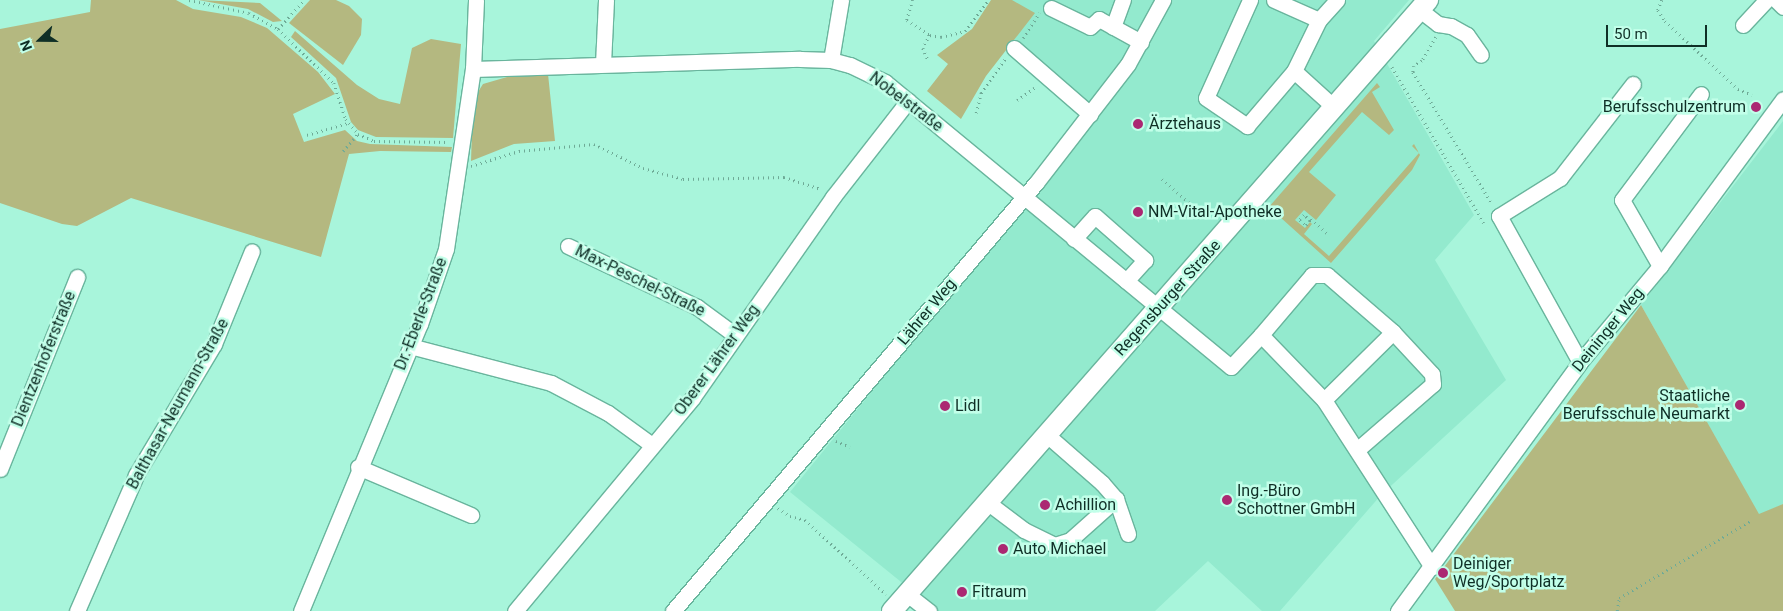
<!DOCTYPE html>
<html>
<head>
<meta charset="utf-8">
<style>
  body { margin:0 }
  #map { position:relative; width:1783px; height:611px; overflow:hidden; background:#a8f5db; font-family:Roboto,sans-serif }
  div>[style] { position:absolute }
  .built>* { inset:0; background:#93eace }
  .green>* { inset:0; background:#b4b880 }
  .path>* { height:2.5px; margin-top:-1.25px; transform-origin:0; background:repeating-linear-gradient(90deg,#6eaa96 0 1px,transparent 0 5px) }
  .roads { filter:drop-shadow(1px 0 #69b59d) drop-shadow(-1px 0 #69b59d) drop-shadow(0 1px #69b59d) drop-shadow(0 -1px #69b59d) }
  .minor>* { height:15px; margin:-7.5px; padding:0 7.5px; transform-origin:7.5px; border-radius:7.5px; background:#fff }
  .major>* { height:20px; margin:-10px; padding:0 10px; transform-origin:10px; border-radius:10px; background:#fff }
  .dots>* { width:14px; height:14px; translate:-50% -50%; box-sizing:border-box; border:2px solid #c2ffe9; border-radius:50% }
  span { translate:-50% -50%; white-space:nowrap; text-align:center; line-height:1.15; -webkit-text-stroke:5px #c2ffe9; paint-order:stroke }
  .street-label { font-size:16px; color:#0f2f26 }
  .poi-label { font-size:16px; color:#0f2f26 }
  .right { translate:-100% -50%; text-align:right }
  .left { translate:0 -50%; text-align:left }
  .north { position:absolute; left:15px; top:15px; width:50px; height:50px; -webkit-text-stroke:4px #c2ffe9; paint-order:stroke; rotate:248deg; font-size:14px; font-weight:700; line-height:20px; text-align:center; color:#0f2f26 }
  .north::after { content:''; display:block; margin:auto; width:18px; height:22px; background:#0f2f26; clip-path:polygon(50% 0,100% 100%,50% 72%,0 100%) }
  .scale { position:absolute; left:1606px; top:25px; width:101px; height:22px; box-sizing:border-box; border:2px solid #0f2f26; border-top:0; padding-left:6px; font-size:15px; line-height:18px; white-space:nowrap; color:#0f2f26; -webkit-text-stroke:4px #c2ffe9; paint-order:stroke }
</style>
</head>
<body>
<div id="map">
  <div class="built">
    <div style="clip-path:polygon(1012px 0,1409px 0,1374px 41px,1474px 215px,1435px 260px,1506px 380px,1381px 495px,1280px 611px,1262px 611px,1208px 561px,1155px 611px,937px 611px,790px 492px,1096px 116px,1011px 43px)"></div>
    <div style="clip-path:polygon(1783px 121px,1783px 504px,1759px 515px,1641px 305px)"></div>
  </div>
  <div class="green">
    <div style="clip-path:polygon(91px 0,176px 0,193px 9px,241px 17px,267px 28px,318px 72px,335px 94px,293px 114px,304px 142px,345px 130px,357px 141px,370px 144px,452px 147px,451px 152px,380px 151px,349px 154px,321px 257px,131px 198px,77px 226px,62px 224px,0 203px,0 29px,90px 12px)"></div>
    <div style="clip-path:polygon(198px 0,260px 3px,282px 21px,273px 22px,248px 9px)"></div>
    <div style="clip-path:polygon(310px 0,336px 0,349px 6px,362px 19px,361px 35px,343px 65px,289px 23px)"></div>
    <div style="clip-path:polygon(991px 0,1012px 0,1035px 13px,986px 76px,961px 119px,927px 91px,948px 64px,937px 55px,972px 29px)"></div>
    <div style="clip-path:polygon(295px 31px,357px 85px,379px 99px,400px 104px,412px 48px,431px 39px,461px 44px,453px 138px,376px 137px,358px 130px,351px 122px,336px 78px,291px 37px)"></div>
    <div style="clip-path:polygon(548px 74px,555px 141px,514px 144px,471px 161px,473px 100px,483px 84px,507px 77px)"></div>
    <div style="clip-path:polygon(1377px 83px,1380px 87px,1372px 92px,1394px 130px,1389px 135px,1362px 112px,1309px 172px,1336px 195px,1316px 220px,1304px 210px,1295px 220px,1305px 228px,1310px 222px,1312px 224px,1304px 234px,1329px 256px,1419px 153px,1412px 146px,1414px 144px,1420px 155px,1412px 170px,1331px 263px,1269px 207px)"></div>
    <div style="clip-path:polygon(1641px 305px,1759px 514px,1783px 504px,1783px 611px,1455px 611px,1435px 579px)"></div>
  </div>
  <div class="path">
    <div style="left:189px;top:0;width:61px;rotate:12.2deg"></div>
    <div style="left:249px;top:13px;width:33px;rotate:29deg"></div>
    <div style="left:278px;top:29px;width:78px;rotate:44deg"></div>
    <div style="left:334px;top:83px;width:38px;rotate:72deg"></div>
    <div style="left:346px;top:119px;width:19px;rotate:51deg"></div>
    <div style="left:358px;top:134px;width:17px;rotate:24deg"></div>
    <div style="left:374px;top:141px;width:75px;rotate:0.8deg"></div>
    <div style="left:913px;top:0;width:21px;rotate:107deg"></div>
    <div style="left:907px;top:20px;width:27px;rotate:33deg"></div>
    <div style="left:930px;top:35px;width:15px;rotate:118deg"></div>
    <div style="left:923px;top:48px;width:13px;rotate:67deg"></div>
    <div style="left:1662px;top:0;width:11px;rotate:112deg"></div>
    <div style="left:1658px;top:10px;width:13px;rotate:58deg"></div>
    <div style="left:1665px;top:21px;width:100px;rotate:43deg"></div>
    <div style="left:1738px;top:89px;width:15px;rotate:23deg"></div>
    <div style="left:278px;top:29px;width:39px;rotate:-48deg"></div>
    <div style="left:930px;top:35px;width:11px;rotate:10deg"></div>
    <div style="left:941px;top:37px;width:25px;rotate:-14deg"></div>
    <div style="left:965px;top:31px;width:39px;rotate:-53deg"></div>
    <div style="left:1436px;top:37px;width:28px;rotate:120deg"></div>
    <div style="left:1422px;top:61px;width:9px;rotate:148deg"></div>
    <div style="left:1414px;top:66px;width:6px;rotate:99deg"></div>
    <div style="left:1413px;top:72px;width:154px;rotate:59.1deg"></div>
    <div style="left:1023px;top:38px;width:30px;rotate:-57deg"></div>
    <div style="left:1392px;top:67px;width:181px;rotate:59.5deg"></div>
    <div style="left:1017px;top:100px;width:24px;rotate:-35deg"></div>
    <div style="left:976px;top:113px;width:21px;rotate:-76deg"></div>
    <div style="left:981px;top:93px;width:42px;rotate:-54.8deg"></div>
    <div style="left:307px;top:135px;width:43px;rotate:-16.3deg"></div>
    <div style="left:343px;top:151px;width:23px;rotate:-49deg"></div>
    <div style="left:471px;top:166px;width:50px;rotate:-17.4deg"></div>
    <div style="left:519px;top:151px;width:75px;rotate:-5.3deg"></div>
    <div style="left:594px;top:144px;width:55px;rotate:26.1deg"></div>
    <div style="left:643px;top:168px;width:41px;rotate:15.4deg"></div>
    <div style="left:683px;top:179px;width:101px;rotate:-1.1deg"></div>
    <div style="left:784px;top:177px;width:39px;rotate:18deg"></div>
    <div style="left:1162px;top:179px;width:40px;rotate:41deg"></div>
    <div style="left:1310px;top:221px;width:8px;rotate:-135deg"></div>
    <div style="left:1304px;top:215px;width:6px;rotate:129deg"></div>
    <div style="left:1300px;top:220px;width:8px;rotate:40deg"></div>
    <div style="left:1306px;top:225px;width:8px;rotate:-50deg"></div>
    <div style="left:1311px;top:219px;width:23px;rotate:41deg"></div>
    <div style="left:836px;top:441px;width:15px;rotate:23deg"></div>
    <div style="left:778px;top:508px;width:14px;rotate:34deg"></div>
    <div style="left:790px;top:516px;width:16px;rotate:15deg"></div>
    <div style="left:805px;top:520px;width:110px;rotate:42.4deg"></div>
    <div style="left:1617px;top:611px;width:13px;rotate:-81deg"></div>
    <div style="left:1619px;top:598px;width:154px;rotate:-30.4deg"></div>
  </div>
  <div class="roads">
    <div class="minor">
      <div style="left:1250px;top:0;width:107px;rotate:114.2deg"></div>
      <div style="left:1206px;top:98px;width:50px;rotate:34.3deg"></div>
      <div style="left:1247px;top:126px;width:72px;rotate:-49.5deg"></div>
      <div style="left:1274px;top:0;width:49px;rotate:24deg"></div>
      <div style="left:1776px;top:0;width:10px;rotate:45deg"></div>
      <div style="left:1051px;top:8px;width:43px;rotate:26deg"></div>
      <div style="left:1090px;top:27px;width:12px;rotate:-42deg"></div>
      <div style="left:1099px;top:19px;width:48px;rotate:28.7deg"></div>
      <div style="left:1420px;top:10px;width:23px;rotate:38deg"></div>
      <div style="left:1438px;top:24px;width:13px;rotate:9deg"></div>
      <div style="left:1451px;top:26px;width:18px;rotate:29deg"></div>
      <div style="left:1467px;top:35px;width:24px;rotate:55deg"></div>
      <div style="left:1743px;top:25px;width:34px;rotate:-47deg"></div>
      <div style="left:1113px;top:27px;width:29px;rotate:-70deg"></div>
      <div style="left:1014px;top:48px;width:101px;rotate:41deg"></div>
      <div style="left:831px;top:60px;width:61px;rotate:-80.5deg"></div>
      <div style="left:603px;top:64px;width:64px;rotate:-87.3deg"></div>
      <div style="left:473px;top:69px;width:327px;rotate:-1.8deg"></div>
      <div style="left:800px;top:59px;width:31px;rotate:2deg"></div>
      <div style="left:831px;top:60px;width:20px;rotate:15deg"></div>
      <div style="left:850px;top:65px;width:39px;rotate:26deg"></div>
      <div style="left:885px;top:82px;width:448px;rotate:39.5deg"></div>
      <div style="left:1231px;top:367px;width:44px;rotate:-46.8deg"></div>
      <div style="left:1335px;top:108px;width:55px;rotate:-137.9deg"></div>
      <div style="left:1294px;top:71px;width:57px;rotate:-63.9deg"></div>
      <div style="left:1319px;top:20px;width:27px;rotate:-48deg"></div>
      <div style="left:1074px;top:239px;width:31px;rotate:-48deg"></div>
      <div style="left:1095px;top:216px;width:67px;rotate:41.3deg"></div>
      <div style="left:1145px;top:260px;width:28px;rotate:132deg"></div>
      <div style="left:568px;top:246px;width:143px;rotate:25.3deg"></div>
      <div style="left:697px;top:307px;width:47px;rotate:36.4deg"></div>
      <div style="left:1660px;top:266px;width:76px;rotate:-119.9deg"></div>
      <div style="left:1622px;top:200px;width:132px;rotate:-53.3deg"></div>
      <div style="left:410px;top:346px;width:146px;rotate:14.7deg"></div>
      <div style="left:551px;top:383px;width:64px;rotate:27.8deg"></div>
      <div style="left:608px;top:413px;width:54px;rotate:36deg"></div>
      <div style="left:1580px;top:362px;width:167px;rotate:-119deg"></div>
      <div style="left:1499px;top:216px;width:72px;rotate:-31.9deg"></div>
      <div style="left:1560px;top:178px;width:119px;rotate:-52.2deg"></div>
      <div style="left:1324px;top:400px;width:97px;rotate:-44.6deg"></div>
      <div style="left:1393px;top:332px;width:87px;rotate:-139.2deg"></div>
      <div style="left:1327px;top:275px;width:15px;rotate:180deg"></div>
      <div style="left:1312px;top:275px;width:79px;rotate:130.4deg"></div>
      <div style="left:1261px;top:335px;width:91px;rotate:45.9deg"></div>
      <div style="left:1324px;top:400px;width:199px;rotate:57.1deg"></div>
      <div style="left:1047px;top:435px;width:73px;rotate:41.1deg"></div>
      <div style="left:1102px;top:483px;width:21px;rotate:49deg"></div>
      <div style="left:1116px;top:499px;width:37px;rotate:71deg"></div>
      <div style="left:1358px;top:449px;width:99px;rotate:-40.9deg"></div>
      <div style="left:1433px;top:384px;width:10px;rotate:-96deg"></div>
      <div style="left:1432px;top:374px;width:57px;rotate:-132.9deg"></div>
      <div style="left:358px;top:467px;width:123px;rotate:23deg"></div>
      <div style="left:0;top:469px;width:207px;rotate:-68.1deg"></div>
      <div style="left:987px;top:502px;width:46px;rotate:37.1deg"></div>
      <div style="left:1024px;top:530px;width:34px;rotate:26deg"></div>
      <div style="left:1055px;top:545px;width:16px;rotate:-18deg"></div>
      <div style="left:1070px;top:540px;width:62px;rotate:-41.7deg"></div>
      <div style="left:907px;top:594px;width:28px;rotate:38deg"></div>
      <div style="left:77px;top:611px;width:148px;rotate:-66.5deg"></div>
      <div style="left:136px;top:475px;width:152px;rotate:-59.2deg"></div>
      <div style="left:214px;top:344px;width:100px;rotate:-67.8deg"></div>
      <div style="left:301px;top:611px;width:311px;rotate:-67.5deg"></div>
      <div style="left:420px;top:324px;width:79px;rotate:-70.9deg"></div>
      <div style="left:446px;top:249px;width:182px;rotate:-81.5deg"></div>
      <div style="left:473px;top:69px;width:69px;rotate:-87.5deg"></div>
      <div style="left:515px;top:611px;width:278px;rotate:-50.2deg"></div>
      <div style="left:693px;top:397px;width:244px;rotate:-55deg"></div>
      <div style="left:833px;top:197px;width:122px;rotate:-52deg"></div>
      <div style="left:673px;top:611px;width:561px;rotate:-49.7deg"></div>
      <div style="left:1036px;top:183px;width:150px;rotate:-52.3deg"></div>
      <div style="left:1128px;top:64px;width:73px;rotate:-61.3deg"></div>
      <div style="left:1398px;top:611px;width:308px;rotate:-53.8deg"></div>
      <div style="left:1580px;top:362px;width:125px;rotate:-50.2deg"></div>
      <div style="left:1660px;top:266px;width:207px;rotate:-53.6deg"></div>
    </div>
    <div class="major">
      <div style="left:892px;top:611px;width:813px;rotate:-48.74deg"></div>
    </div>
  </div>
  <div class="dots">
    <div style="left:1756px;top:107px;background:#ab2872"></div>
    <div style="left:1138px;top:124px;background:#ab2872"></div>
    <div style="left:1138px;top:212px;background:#ab2872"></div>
    <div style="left:1740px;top:405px;background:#ab2872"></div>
    <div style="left:945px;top:406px;background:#ab2872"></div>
    <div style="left:1227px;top:500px;background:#ab2872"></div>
    <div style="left:1045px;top:505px;background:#ab2872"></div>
    <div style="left:1003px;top:549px;background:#ab2872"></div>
    <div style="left:1443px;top:573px;background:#ab2872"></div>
    <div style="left:962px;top:592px;background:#ab2872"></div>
  </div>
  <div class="street-label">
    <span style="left:906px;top:102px;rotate:37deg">Nobelstraße</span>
    <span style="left:640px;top:281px;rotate:26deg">Max-Peschel-Straße</span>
    <span style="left:1168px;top:298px;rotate:-48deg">Regensburger Straße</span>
    <span style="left:927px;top:312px;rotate:-50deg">Lährer Weg</span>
    <span style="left:421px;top:314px;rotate:-69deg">Dr.-Eberle-Straße</span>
    <span style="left:1608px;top:330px;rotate:-51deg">Deininger Weg</span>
    <span style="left:44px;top:359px;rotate:-68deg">Dientzenhoferstraße</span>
    <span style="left:717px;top:360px;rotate:-54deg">Oberer Lährer Weg</span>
    <span style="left:178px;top:404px;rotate:-61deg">Balthasar-Neumann-Straße</span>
  </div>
  <div class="poi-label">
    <span class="right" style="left:1746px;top:107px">Berufsschulzentrum</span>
    <span class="left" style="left:1149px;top:124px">Ärztehaus</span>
    <span class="left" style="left:1148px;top:212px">NM-Vital-Apotheke</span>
    <span class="right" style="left:1730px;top:405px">Staatliche<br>Berufsschule Neumarkt</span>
    <span class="left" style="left:955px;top:406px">Lidl</span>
    <span class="left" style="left:1237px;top:500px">Ing.-Büro<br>Schottner GmbH</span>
    <span class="left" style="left:1055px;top:505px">Achillion</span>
    <span class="left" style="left:1013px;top:549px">Auto Michael</span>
    <span class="left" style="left:1453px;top:573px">Deiniger<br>Weg/Sportplatz</span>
    <span class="left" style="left:972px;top:592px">Fitraum</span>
  </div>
  <div class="north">N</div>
  <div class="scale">50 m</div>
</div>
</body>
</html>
